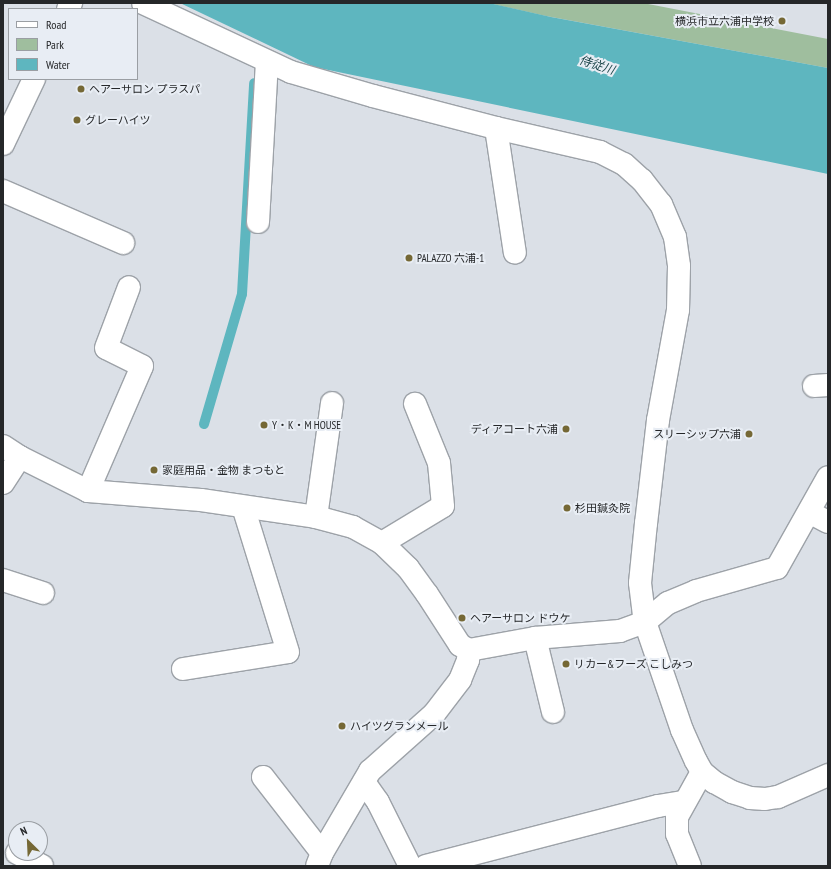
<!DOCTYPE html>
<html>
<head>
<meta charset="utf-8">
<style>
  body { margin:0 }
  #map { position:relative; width:831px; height:869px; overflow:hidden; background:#dbe0e7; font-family:"PT Sans Narrow","Noto Sans JP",sans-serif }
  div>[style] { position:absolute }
  .green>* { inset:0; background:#9fbe9e }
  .water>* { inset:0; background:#5eb6bf }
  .stream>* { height:10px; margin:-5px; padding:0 5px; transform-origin:5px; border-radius:5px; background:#5eb6bf }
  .roads { filter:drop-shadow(1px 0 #9da2a8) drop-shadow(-1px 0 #9da2a8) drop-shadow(0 1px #9da2a8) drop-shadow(0 -1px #9da2a8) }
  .minor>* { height:22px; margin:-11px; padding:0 11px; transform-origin:11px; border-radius:11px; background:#fff }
  .dots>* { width:11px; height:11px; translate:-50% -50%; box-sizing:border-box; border:2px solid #e8edf4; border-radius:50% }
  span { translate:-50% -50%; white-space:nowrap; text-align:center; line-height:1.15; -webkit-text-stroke:4px #e8edf4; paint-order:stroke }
  .poi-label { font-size:11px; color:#252729 }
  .right { translate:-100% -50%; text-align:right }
  .left { translate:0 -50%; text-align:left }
  .water-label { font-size:12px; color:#153f43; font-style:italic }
  .frame { position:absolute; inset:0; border:4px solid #252729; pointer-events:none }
  .legend { position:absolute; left:8px; top:8px; width:130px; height:72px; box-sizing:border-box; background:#e8edf4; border:1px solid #9a9ea3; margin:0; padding:5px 7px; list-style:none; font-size:12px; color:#252729 }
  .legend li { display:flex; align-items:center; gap:8px; height:20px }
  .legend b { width:20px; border:1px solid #9a9ea3 }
  .north { position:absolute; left:8px; top:821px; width:40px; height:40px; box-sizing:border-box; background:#e8edf4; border:1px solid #9a9ea3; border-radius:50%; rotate:336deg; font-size:11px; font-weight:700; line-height:16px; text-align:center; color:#252729 }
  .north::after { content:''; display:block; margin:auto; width:14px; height:18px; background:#756835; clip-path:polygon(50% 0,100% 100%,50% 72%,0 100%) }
</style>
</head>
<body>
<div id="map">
  <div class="green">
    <div style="clip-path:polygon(488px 3px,643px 3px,828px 39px,828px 68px,546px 16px)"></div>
  </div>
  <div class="water">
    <div style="clip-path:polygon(180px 3px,489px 3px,551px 17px,828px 68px,828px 174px,314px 67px)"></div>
  </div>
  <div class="stream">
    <div style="left:204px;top:424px;width:135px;rotate:-73.7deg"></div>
    <div style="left:242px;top:294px;width:211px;rotate:-86.7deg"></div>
  </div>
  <div class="roads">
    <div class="minor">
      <div style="left:143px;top:3px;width:163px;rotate:25deg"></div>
      <div style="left:291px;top:72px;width:85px;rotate:16.3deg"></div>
      <div style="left:373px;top:96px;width:127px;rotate:14.6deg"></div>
      <div style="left:496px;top:128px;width:107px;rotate:13deg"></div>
      <div style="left:600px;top:152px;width:27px;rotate:27deg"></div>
      <div style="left:624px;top:164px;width:24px;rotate:42deg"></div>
      <div style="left:642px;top:180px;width:31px;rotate:52deg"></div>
      <div style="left:661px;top:204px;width:36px;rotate:67deg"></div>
      <div style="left:675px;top:237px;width:29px;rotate:82deg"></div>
      <div style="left:679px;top:266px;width:44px;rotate:91.3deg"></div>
      <div style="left:678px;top:310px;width:112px;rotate:100.3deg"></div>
      <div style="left:658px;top:420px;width:104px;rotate:96.6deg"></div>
      <div style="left:646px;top:523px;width:60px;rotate:95.7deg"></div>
      <div style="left:640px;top:583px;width:39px;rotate:83deg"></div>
      <div style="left:645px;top:622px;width:114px;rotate:71.1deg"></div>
      <div style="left:682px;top:730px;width:34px;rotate:66deg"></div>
      <div style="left:696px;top:761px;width:13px;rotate:61deg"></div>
      <div style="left:702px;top:772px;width:16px;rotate:40deg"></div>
      <div style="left:714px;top:782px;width:21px;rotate:29deg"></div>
      <div style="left:732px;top:792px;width:19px;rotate:18deg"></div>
      <div style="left:750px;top:798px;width:15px;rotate:4deg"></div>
      <div style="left:765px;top:799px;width:13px;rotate:-9deg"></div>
      <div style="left:778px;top:797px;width:55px;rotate:-23.7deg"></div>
      <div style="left:68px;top:9px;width:7px;rotate:-63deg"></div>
      <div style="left:496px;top:128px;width:126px;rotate:81.4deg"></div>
      <div style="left:3px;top:144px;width:72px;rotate:-64.5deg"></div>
      <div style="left:3px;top:191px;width:131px;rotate:23.4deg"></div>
      <div style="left:258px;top:222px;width:160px;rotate:-86.8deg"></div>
      <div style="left:814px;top:386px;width:14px;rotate:-4deg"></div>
      <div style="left:3px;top:446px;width:20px;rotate:33deg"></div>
      <div style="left:20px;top:457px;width:76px;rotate:26.6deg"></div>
      <div style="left:88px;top:491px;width:113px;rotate:4.6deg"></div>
      <div style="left:201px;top:500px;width:116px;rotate:8.4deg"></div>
      <div style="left:316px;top:517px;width:38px;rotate:15deg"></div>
      <div style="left:353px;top:527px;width:33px;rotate:29deg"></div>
      <div style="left:382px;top:543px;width:36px;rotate:44deg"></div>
      <div style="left:408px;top:568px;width:32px;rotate:54deg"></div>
      <div style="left:427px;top:594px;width:61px;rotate:57.1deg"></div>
      <div style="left:460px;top:645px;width:10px;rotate:29deg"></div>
      <div style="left:469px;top:650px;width:67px;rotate:-10.3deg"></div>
      <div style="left:535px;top:638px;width:85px;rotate:-4.7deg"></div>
      <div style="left:620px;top:631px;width:27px;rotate:-20deg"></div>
      <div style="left:645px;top:622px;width:30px;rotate:-40deg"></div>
      <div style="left:668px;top:603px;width:30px;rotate:-23deg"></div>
      <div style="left:696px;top:591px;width:84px;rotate:-15.9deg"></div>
      <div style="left:777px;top:568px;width:104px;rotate:-60.7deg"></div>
      <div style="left:3px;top:483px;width:31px;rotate:-57deg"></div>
      <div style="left:88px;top:491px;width:136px;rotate:-66.6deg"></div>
      <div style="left:142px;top:366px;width:40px;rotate:-153.4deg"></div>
      <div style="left:106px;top:348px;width:65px;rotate:-69.3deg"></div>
      <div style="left:809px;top:512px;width:21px;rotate:28deg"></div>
      <div style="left:316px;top:517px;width:115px;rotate:-82deg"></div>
      <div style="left:382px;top:543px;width:71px;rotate:-31.2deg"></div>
      <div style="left:443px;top:506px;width:43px;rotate:-95.3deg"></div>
      <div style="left:439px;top:463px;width:64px;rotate:-112.1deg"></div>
      <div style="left:3px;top:580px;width:42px;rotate:18deg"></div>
      <div style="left:535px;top:638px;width:76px;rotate:76.3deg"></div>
      <div style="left:183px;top:669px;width:106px;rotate:-9.2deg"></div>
      <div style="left:288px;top:652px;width:152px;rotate:-107.2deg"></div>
      <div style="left:263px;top:777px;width:96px;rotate:52.2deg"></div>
      <div style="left:364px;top:782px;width:24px;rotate:55deg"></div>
      <div style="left:378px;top:802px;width:72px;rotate:63.4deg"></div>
      <div style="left:17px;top:853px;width:28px;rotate:27deg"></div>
      <div style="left:317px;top:866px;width:14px;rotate:-69deg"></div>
      <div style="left:322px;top:853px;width:95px;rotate:-59.7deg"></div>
      <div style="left:370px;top:771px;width:86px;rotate:-41.7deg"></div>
      <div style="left:434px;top:714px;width:43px;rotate:-52.6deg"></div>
      <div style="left:460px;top:680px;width:22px;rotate:-68deg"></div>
      <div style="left:468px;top:660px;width:10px;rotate:-84deg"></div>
      <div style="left:426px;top:866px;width:240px;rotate:-14.5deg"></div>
      <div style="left:658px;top:806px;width:26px;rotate:-9deg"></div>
      <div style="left:690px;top:866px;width:35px;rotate:-112deg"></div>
      <div style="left:677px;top:834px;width:17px;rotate:-90deg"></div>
      <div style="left:677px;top:817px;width:51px;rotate:-60.9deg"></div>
    </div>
  </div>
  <div class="dots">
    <div style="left:782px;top:21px;background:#756835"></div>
    <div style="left:81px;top:89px;background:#756835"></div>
    <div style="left:77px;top:120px;background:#756835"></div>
    <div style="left:409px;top:258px;background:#756835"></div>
    <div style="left:264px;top:425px;background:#756835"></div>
    <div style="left:566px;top:429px;background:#756835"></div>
    <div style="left:749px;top:434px;background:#756835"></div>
    <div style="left:154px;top:470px;background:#756835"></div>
    <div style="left:567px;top:508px;background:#756835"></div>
    <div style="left:462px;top:618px;background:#756835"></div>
    <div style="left:566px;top:664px;background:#756835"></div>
    <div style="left:342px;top:726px;background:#756835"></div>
  </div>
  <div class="poi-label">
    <span class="right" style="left:774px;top:21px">横浜市立六浦中学校</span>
    <span class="left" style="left:89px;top:89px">ヘアーサロン プラスパ</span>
    <span class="left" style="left:85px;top:120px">グレーハイツ</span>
    <span class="left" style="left:417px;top:258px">PALAZZO 六浦-1</span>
    <span class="left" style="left:272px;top:425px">Y・K・M HOUSE</span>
    <span class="right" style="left:558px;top:429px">ディアコート六浦</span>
    <span class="right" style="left:741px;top:434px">スリーシップ六浦</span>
    <span class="left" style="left:162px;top:470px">家庭用品・金物 まつもと</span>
    <span class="left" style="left:575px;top:508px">杉田鍼灸院</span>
    <span class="left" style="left:470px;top:618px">ヘアーサロン ドウケ</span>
    <span class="left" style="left:574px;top:664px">リカー&amp;フーズ こしみつ</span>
    <span class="left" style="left:350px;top:726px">ハイツグランメール</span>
  </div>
  <div class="water-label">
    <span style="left:597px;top:65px;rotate:18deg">侍従川</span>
  </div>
  <div class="frame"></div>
  <ul class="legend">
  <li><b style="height:5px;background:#fff"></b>Road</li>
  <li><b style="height:11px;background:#9fbe9e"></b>Park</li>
  <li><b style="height:11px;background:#5eb6bf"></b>Water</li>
  </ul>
  <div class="north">N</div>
</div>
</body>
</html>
